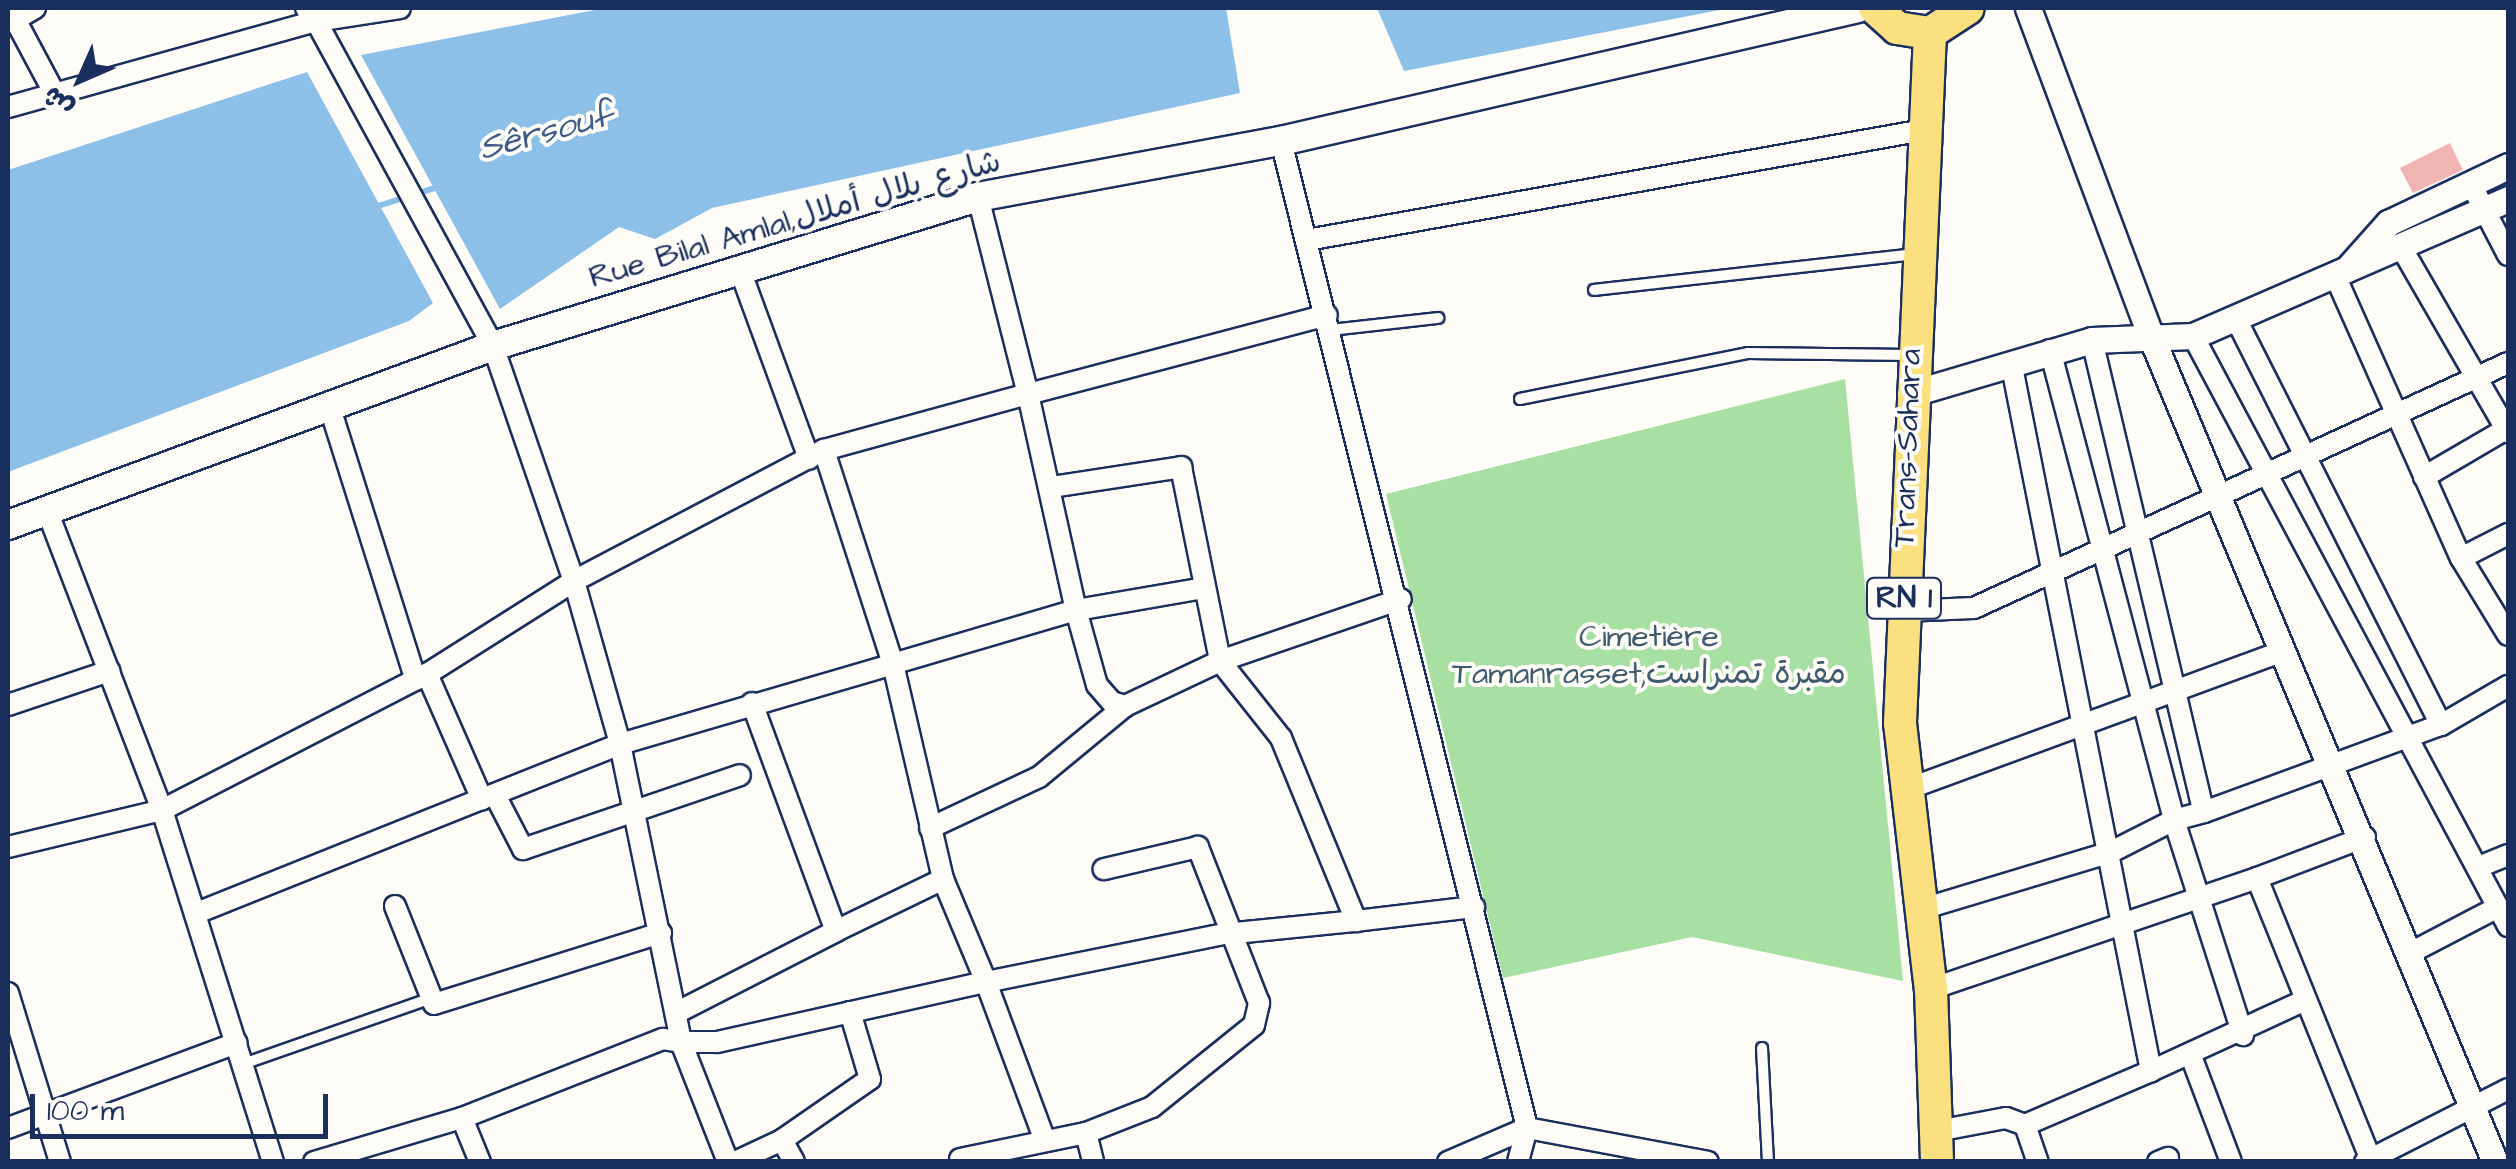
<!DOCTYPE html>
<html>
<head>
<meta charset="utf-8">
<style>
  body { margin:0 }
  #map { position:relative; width:2516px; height:1169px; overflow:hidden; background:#fdfcf7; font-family:"Architects Daughter","Playpen Sans Arabic",sans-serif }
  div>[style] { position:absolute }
  .green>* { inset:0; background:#a8dfa3 }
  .water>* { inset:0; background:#8dc0e9 }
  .stream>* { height:6px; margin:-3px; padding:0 3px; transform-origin:3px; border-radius:3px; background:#8dc0e9 }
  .building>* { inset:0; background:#f0b5b2 }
  .roads { filter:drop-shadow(2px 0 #1b2f5e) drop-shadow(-2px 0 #1b2f5e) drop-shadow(0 2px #1b2f5e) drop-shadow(0 -2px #1b2f5e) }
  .service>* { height:10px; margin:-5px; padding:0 5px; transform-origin:5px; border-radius:5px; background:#fdfcf7 }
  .minor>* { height:20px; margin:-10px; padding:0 10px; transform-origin:10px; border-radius:10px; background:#fdfcf7 }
  .tertiary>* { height:25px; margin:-12.5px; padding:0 12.5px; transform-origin:12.5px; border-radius:12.5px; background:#fdfcf7 }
  .secondary>* { height:28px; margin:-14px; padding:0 14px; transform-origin:14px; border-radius:14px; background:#fdfcf7 }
  .primary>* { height:32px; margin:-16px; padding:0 16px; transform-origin:16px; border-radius:16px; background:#fbe080 }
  span { translate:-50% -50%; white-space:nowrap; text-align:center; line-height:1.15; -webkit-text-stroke:8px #fdfcf7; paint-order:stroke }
  .shield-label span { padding:2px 8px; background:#fdfcf7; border:2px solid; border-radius:8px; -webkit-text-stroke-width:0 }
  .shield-label { font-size:30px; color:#1b2f5e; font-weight:700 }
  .street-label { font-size:32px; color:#1b2f5e }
  .park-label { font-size:32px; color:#3e5b6f }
  .water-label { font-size:35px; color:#3d5a88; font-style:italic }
  .frame { position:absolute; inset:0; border:10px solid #1b2f5e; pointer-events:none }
  .north { position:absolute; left:30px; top:30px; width:100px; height:100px; -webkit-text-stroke:8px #fdfcf7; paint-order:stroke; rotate:225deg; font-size:28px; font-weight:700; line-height:40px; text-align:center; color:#1b2f5e }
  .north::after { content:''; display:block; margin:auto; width:35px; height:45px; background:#1b2f5e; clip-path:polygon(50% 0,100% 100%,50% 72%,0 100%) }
  .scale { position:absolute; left:30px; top:1094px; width:298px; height:45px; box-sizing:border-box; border:5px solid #1b2f5e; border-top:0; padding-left:12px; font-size:30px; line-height:35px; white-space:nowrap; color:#1b2f5e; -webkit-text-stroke:8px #fdfcf7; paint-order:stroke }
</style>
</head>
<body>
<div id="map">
  <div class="green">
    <div style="clip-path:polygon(1845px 379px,1903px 981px,1692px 937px,1503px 978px,1386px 494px)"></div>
  </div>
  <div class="water">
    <div style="clip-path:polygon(605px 8px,1226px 8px,1240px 93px,712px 208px,655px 239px,619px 227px,500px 309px,361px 55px)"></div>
    <div style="clip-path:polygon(1377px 8px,1730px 8px,1404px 71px)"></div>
    <div style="clip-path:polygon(307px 72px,433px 303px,409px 321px,8px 472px,8px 170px)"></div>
  </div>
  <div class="stream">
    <div style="left:375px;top:207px;width:72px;rotate:-17.7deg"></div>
  </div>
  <div class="building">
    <div style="clip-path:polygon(2450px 143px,2463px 170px,2413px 193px,2400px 168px)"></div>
  </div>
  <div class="roads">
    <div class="service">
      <div style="left:1594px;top:290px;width:323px;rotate:-6.4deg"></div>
      <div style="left:1331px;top:330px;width:108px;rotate:-6.4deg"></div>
      <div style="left:1520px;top:399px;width:233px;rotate:-11.4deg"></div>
      <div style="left:1748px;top:353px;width:161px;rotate:0.7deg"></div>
      <div style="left:1762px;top:1048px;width:114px;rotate:87deg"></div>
      <div style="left:243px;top:1064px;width:194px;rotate:-19.3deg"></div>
    </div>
    <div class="minor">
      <div style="left:9px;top:8px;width:98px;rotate:61.9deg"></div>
      <div style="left:400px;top:8px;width:85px;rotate:171.2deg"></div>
      <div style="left:316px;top:21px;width:370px;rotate:61.4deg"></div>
      <div style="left:493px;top:346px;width:249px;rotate:71deg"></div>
      <div style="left:574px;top:581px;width:282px;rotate:-27.7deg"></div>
      <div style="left:824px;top:450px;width:212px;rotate:-15.4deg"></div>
      <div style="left:1028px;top:394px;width:221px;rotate:77.5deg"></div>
      <div style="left:1076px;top:610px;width:191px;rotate:163.6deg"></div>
      <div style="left:893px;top:664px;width:221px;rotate:76.9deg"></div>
      <div style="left:943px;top:879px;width:112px;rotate:67.3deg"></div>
      <div style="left:986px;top:982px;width:244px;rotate:-11.4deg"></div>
      <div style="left:1225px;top:934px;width:132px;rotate:-5.7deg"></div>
      <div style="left:16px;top:19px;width:22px;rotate:-30deg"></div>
      <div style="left:8px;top:107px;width:320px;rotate:-15.6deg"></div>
      <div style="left:316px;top:21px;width:16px;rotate:-128deg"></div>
      <div style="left:1281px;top:141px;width:1017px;rotate:76deg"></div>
      <div style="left:1527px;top:1128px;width:184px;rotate:10.6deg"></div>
      <div style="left:2471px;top:184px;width:80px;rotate:62.5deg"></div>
      <div style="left:978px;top:197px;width:203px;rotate:75.8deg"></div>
      <div style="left:1028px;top:394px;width:309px;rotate:-14.8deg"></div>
      <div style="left:1307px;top:240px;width:627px;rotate:-10.11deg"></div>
      <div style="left:2401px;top:247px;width:214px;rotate:60deg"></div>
      <div style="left:740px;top:270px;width:201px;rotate:69.9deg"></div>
      <div style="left:2337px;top:280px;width:304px;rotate:66deg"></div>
      <div style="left:2461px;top:558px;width:90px;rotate:58.6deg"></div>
      <div style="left:2236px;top:319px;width:455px;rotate:63.2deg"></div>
      <div style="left:2193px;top:336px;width:669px;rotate:61.9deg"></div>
      <div style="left:2092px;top:340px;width:485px;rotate:76.7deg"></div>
      <div style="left:2204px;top:812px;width:252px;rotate:-20.2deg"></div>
      <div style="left:2441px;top:725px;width:78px;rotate:-30.2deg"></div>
      <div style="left:2050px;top:350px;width:486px;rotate:75.2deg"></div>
      <div style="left:2174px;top:820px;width:31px;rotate:-15deg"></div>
      <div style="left:2012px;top:367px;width:718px;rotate:78.83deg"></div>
      <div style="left:2151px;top:1071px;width:167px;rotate:-24.7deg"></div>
      <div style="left:330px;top:408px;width:285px;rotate:72.5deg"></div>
      <div style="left:2424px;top:477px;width:97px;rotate:-30.3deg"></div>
      <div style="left:1051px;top:487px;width:132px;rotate:-8.7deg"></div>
      <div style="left:1181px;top:467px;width:198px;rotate:78.6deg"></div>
      <div style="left:1220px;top:661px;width:98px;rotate:51.6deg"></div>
      <div style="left:1281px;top:738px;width:198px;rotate:67.7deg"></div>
      <div style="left:1356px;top:921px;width:119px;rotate:-6.8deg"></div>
      <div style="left:2461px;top:558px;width:53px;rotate:-27.1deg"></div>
      <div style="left:1204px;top:588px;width:130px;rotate:170.2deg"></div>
      <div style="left:1076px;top:610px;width:78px;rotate:74.4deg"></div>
      <div style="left:1097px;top:685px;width:23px;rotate:49deg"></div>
      <div style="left:1112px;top:702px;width:14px;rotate:17deg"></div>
      <div style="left:1125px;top:706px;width:105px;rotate:-25.3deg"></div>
      <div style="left:1220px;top:661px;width:191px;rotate:-18.9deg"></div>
      <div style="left:1904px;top:611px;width:70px;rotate:-2.5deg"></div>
      <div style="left:1974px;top:608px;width:588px;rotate:-24.65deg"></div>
      <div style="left:427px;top:674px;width:137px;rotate:66.3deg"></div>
      <div style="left:482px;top:799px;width:149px;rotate:-21.7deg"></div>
      <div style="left:620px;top:744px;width:304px;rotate:78.4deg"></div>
      <div style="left:681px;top:1042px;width:36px"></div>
      <div style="left:717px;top:1042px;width:276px;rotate:-12.6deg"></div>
      <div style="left:986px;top:982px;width:163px;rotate:69.6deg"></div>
      <div style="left:752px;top:703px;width:243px;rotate:69.8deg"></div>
      <div style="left:836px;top:931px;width:119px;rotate:-25.9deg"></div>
      <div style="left:8px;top:705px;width:107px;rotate:-18.6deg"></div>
      <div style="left:1908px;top:789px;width:401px;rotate:-20.2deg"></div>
      <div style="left:495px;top:795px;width:61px;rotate:62.6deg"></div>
      <div style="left:523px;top:849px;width:229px;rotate:-18.8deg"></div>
      <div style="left:930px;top:828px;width:120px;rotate:-25.1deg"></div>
      <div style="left:1039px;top:777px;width:112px;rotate:-39.5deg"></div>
      <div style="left:2365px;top:837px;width:116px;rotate:159.2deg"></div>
      <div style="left:2257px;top:878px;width:306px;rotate:68deg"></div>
      <div style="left:8px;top:847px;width:158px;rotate:-13.5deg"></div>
      <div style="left:162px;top:810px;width:324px;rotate:-111deg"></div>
      <div style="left:2481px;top:866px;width:29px;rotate:-22deg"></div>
      <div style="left:395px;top:906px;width:105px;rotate:68.3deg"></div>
      <div style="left:434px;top:1004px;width:238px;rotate:-17.4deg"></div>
      <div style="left:1922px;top:909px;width:197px;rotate:-16.8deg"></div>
      <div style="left:2111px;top:852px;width:71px;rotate:-26.9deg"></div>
      <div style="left:2174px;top:820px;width:226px;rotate:72.2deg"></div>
      <div style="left:199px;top:912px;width:305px;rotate:-21.8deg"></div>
      <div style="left:2412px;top:952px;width:97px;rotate:-27.6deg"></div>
      <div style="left:1931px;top:989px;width:344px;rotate:-18.8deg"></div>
      <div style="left:8px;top:993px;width:177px;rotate:72.9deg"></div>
      <div style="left:676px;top:1013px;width:180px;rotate:-27.1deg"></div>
      <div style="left:2191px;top:1056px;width:113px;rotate:69.3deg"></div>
      <div style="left:462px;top:1118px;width:48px;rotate:67.8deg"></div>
      <div style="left:2025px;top:1125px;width:137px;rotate:-23.2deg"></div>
      <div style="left:8px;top:1128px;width:244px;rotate:-20.4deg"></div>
      <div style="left:1937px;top:1131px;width:70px;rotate:-10.7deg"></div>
      <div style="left:2006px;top:1118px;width:20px;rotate:20deg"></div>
      <div style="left:2025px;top:1125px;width:39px;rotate:71deg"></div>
      <div style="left:1086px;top:1133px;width:71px;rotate:-21.5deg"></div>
      <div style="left:1152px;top:1107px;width:131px;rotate:-38.8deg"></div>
      <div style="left:1254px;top:1025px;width:23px;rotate:-77deg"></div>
      <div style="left:1259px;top:1003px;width:168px;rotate:-111.4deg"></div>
      <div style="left:1198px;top:847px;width:97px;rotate:166.8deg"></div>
      <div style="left:782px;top:1140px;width:107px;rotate:-34.7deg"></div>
      <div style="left:870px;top:1079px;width:70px;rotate:-106.6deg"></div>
      <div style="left:960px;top:1159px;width:129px;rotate:-11.7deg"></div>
      <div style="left:1086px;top:1133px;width:30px;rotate:76deg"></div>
      <div style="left:273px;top:1162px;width:369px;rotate:-107.5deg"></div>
      <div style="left:162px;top:810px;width:298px;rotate:-27.2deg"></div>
      <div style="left:427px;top:674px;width:174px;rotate:-32.3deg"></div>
      <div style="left:574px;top:581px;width:169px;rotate:74.2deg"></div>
      <div style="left:620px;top:744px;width:284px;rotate:-16.3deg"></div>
      <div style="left:893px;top:664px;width:225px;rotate:-107.9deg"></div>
      <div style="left:314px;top:1162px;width:154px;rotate:-16.6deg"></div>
      <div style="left:462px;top:1118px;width:216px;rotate:-21.5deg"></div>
      <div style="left:663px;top:1039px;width:18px;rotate:9deg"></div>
      <div style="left:681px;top:1042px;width:129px;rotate:68.6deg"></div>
      <div style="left:735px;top:1162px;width:52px;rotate:-25.1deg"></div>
      <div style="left:782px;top:1140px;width:25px;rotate:61deg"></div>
      <div style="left:1448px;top:1162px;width:86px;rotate:-23.3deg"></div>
      <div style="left:1527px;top:1128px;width:35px;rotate:105deg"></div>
      <div style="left:2158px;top:1162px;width:11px;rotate:-22deg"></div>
      <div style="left:2365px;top:1162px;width:161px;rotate:-27deg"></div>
    </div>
    <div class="tertiary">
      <div style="left:2028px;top:8px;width:348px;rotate:69.5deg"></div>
      <div style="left:2150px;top:334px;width:897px;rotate:67.38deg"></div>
      <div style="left:2347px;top:269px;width:62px;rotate:-48.3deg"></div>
      <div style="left:2388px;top:223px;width:133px;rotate:-25.4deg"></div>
      <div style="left:1910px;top:394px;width:190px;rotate:-16.5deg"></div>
      <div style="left:2092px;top:340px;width:101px;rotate:-2.3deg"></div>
      <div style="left:2193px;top:336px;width:344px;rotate:-23.5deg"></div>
    </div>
    <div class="secondary">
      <div style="left:8px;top:525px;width:517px;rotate:-20.26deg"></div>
      <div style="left:493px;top:346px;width:507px;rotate:-17.08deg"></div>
      <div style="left:978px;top:197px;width:308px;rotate:-10.5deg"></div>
      <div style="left:1281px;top:141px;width:592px;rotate:-12.98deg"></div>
    </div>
    <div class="primary">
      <div style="left:1875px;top:8px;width:30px;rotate:42deg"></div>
      <div style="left:1897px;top:28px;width:33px;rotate:9deg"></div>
      <div style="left:1930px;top:33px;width:45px;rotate:-33.3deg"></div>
      <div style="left:1930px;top:33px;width:691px;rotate:92.49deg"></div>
      <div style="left:1900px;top:723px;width:268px;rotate:83.4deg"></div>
      <div style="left:1931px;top:989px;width:173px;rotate:88deg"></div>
    </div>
  </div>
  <div class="shield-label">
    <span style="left:1904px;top:598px">RN 1</span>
  </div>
  <div class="street-label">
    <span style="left:795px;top:220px;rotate:-16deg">Rue Bilal Amlal,شارع بلال أملال</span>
    <span style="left:1908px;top:448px;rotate:-88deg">Trans-Sahara</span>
  </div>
  <div class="park-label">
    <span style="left:1649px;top:656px">Cimetière<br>Tamanrasset;مقبرة تمنراست</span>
  </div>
  <div class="water-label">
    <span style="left:546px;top:132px;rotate:-15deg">Sêrsouf</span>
  </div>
  <div class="frame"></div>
  <div class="north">ش</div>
  <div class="scale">100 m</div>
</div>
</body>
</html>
